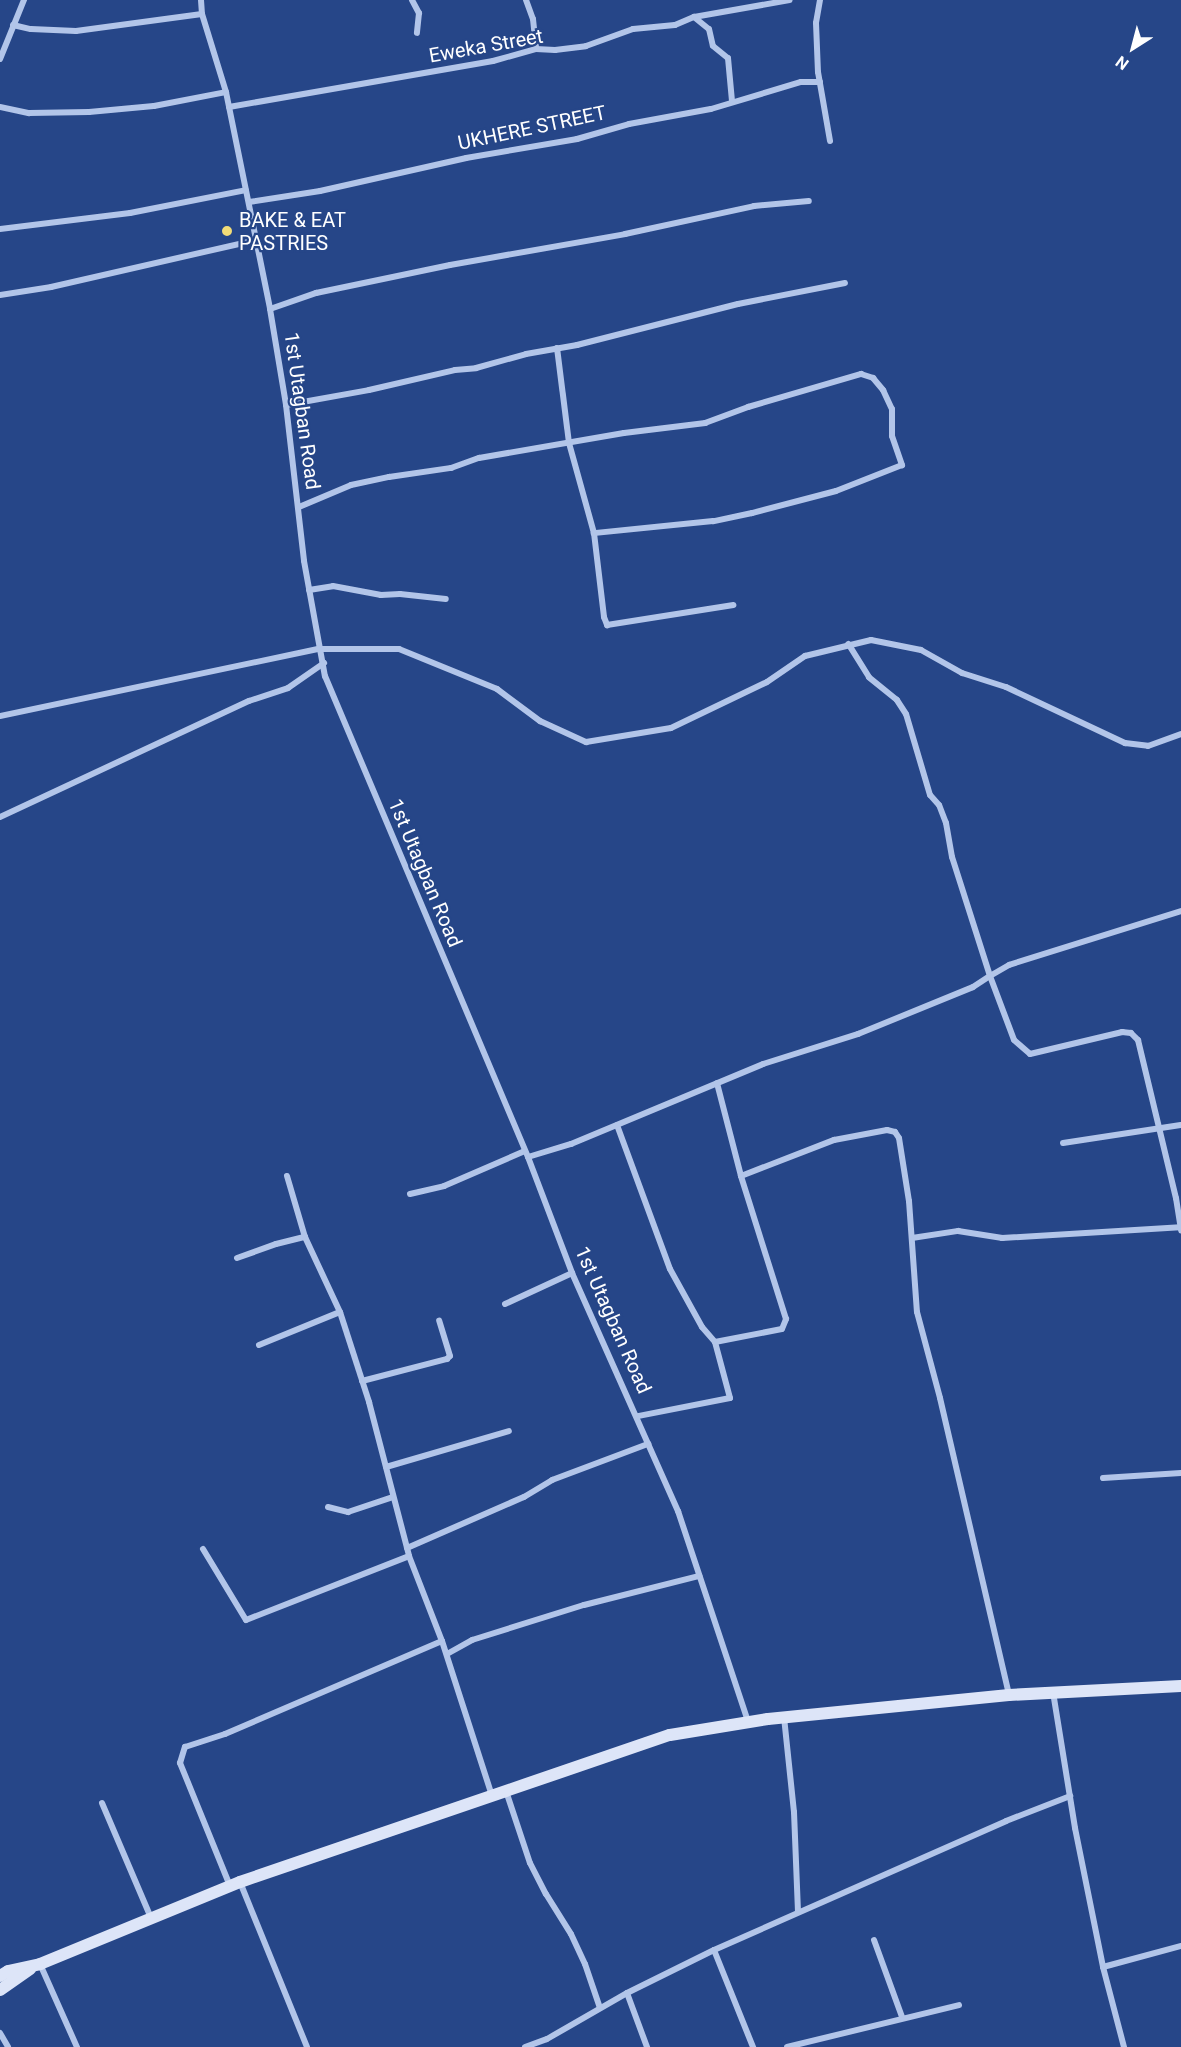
<!DOCTYPE html>
<html>
<head>
<meta charset="utf-8">
<style>
  body { margin:0 }
  #map { position:relative; width:1181px; height:2047px; overflow:hidden; background:#264688; font-family:Roboto,sans-serif }
  div>[style] { position:absolute }
  .minor>* { height:6px; margin:-3px; padding:0 3px; transform-origin:3px; border-radius:3px; background:#b2c5e9 }
  .secondary>* { height:12px; margin:-6px; padding:0 6px; transform-origin:6px; border-radius:6px; background:#dde5f8 }
  .dots>* { width:16px; height:16px; translate:-50% -50%; box-sizing:border-box; border:3px solid #264688; border-radius:50% }
  span { translate:-50% -50%; white-space:nowrap; text-align:center; line-height:1.15; -webkit-text-stroke:4.5px #264688; paint-order:stroke }
  .street-label { font-size:20px; color:#fff }
  .poi-label { font-size:20px; color:#fff }
  .left { translate:0 -50%; text-align:left }
  .north { position:absolute; left:1103px; top:18px; width:60px; height:60px; -webkit-text-stroke:4px #264688; paint-order:stroke; rotate:216deg; font-size:16px; font-weight:700; line-height:24px; text-align:center; color:#fff }
  .north::after { content:''; display:block; margin:auto; width:21px; height:27px; background:#fff; clip-path:polygon(50% 0,100% 100%,50% 72%,0 100%) }
</style>
</head>
<body>
<div id="map">
  <div class="minor">
    <div style="left:201px;top:0;width:14px;rotate:86deg"></div>
    <div style="left:202px;top:14px;width:82px;rotate:72.9deg"></div>
    <div style="left:226px;top:92px;width:221px;rotate:78.5deg"></div>
    <div style="left:270px;top:309px;width:97px;rotate:80.5deg"></div>
    <div style="left:286px;top:405px;width:157px;rotate:83.4deg"></div>
    <div style="left:304px;top:561px;width:117px;rotate:79.7deg"></div>
    <div style="left:325px;top:676px;width:522px;rotate:67.12deg"></div>
    <div style="left:528px;top:1157px;width:124px;rotate:69.2deg"></div>
    <div style="left:572px;top:1273px;width:261px;rotate:66deg"></div>
    <div style="left:678px;top:1511px;width:222px;rotate:71.6deg"></div>
    <div style="left:412px;top:0;width:15px;rotate:62deg"></div>
    <div style="left:419px;top:13px;width:20px;rotate:96deg"></div>
    <div style="left:526px;top:0;width:20px;rotate:70deg"></div>
    <div style="left:533px;top:19px;width:30px;rotate:84deg"></div>
    <div style="left:820px;top:0;width:23px;rotate:100deg"></div>
    <div style="left:816px;top:23px;width:49px;rotate:87.7deg"></div>
    <div style="left:818px;top:72px;width:70px;rotate:80.1deg"></div>
    <div style="left:694px;top:17px;width:19px;rotate:39deg"></div>
    <div style="left:709px;top:29px;width:17px;rotate:77deg"></div>
    <div style="left:713px;top:46px;width:19px;rotate:39deg"></div>
    <div style="left:728px;top:58px;width:43px;rotate:84.7deg"></div>
    <div style="left:13px;top:25px;width:18px;rotate:13deg"></div>
    <div style="left:31px;top:29px;width:45px;rotate:2.5deg"></div>
    <div style="left:76px;top:31px;width:127px;rotate:-7.7deg"></div>
    <div style="left:0;top:59px;width:64px;rotate:-67.9deg"></div>
    <div style="left:0;top:107px;width:30px;rotate:12deg"></div>
    <div style="left:29px;top:113px;width:60px;rotate:-1deg"></div>
    <div style="left:89px;top:112px;width:65px;rotate:-5.3deg"></div>
    <div style="left:154px;top:106px;width:73px;rotate:-11deg"></div>
    <div style="left:229px;top:107px;width:268px;rotate:-9.9deg"></div>
    <div style="left:493px;top:61px;width:45px;rotate:-15.6deg"></div>
    <div style="left:536px;top:49px;width:19px;rotate:3deg"></div>
    <div style="left:555px;top:50px;width:31px;rotate:-7deg"></div>
    <div style="left:586px;top:46px;width:50px;rotate:-19.9deg"></div>
    <div style="left:633px;top:29px;width:42px;rotate:-5.4deg"></div>
    <div style="left:675px;top:25px;width:21px;rotate:-23deg"></div>
    <div style="left:694px;top:17px;width:97px;rotate:-10deg"></div>
    <div style="left:249px;top:202px;width:72px;rotate:-8.8deg"></div>
    <div style="left:320px;top:191px;width:150px;rotate:-12.7deg"></div>
    <div style="left:466px;top:158px;width:113px;rotate:-9.7deg"></div>
    <div style="left:577px;top:139px;width:54px;rotate:-16.1deg"></div>
    <div style="left:629px;top:124px;width:83px;rotate:-10.4deg"></div>
    <div style="left:711px;top:109px;width:94px;rotate:-16.7deg"></div>
    <div style="left:801px;top:82px;width:19px"></div>
    <div style="left:0;top:229px;width:131px;rotate:-7deg"></div>
    <div style="left:130px;top:213px;width:118px;rotate:-11.2deg"></div>
    <div style="left:0;top:295px;width:52px;rotate:-8.9deg"></div>
    <div style="left:51px;top:287px;width:210px;rotate:-12.9deg"></div>
    <div style="left:270px;top:309px;width:49px;rotate:-19.2deg"></div>
    <div style="left:316px;top:293px;width:137px;rotate:-11.8deg"></div>
    <div style="left:450px;top:265px;width:178px;rotate:-10deg"></div>
    <div style="left:625px;top:234px;width:132px;rotate:-12.2deg"></div>
    <div style="left:754px;top:206px;width:55px;rotate:-5.2deg"></div>
    <div style="left:557px;top:348px;width:96px;rotate:82.8deg"></div>
    <div style="left:569px;top:443px;width:93px;rotate:74.5deg"></div>
    <div style="left:594px;top:533px;width:85px;rotate:83.2deg"></div>
    <div style="left:604px;top:617px;width:9px;rotate:69deg"></div>
    <div style="left:607px;top:625px;width:128px;rotate:-9deg"></div>
    <div style="left:286px;top:405px;width:84px;rotate:-10.2deg"></div>
    <div style="left:369px;top:390px;width:88px;rotate:-13.1deg"></div>
    <div style="left:455px;top:370px;width:21px;rotate:-5deg"></div>
    <div style="left:476px;top:368px;width:52px;rotate:-15.6deg"></div>
    <div style="left:526px;top:354px;width:52px;rotate:-10deg"></div>
    <div style="left:577px;top:345px;width:166px;rotate:-14.3deg"></div>
    <div style="left:738px;top:304px;width:109px;rotate:-11.1deg"></div>
    <div style="left:299px;top:507px;width:56px;rotate:-22.9deg"></div>
    <div style="left:351px;top:485px;width:39px;rotate:-12deg"></div>
    <div style="left:389px;top:477px;width:63px;rotate:-8.3deg"></div>
    <div style="left:451px;top:468px;width:30px;rotate:-20deg"></div>
    <div style="left:479px;top:458px;width:147px;rotate:-9.8deg"></div>
    <div style="left:624px;top:433px;width:82px;rotate:-7deg"></div>
    <div style="left:705px;top:423px;width:46px;rotate:-20.4deg"></div>
    <div style="left:748px;top:407px;width:118px;rotate:-16.3deg"></div>
    <div style="left:861px;top:374px;width:13px;rotate:18deg"></div>
    <div style="left:873px;top:378px;width:16px;rotate:50deg"></div>
    <div style="left:883px;top:390px;width:21px;rotate:65deg"></div>
    <div style="left:892px;top:409px;width:27px;rotate:90deg"></div>
    <div style="left:892px;top:436px;width:31px;rotate:71deg"></div>
    <div style="left:902px;top:465px;width:71px;rotate:158.5deg"></div>
    <div style="left:836px;top:491px;width:87px;rotate:165.3deg"></div>
    <div style="left:752px;top:513px;width:40px;rotate:168deg"></div>
    <div style="left:713px;top:521px;width:120px;rotate:174.2deg"></div>
    <div style="left:309px;top:590px;width:24px;rotate:-9deg"></div>
    <div style="left:333px;top:586px;width:49px;rotate:10.6deg"></div>
    <div style="left:381px;top:595px;width:19px;rotate:-3deg"></div>
    <div style="left:400px;top:594px;width:46px;rotate:6.2deg"></div>
    <div style="left:0;top:716px;width:326px;rotate:-11.9deg"></div>
    <div style="left:319px;top:649px;width:80px"></div>
    <div style="left:399px;top:649px;width:106px;rotate:22.2deg"></div>
    <div style="left:497px;top:689px;width:54px;rotate:36.7deg"></div>
    <div style="left:540px;top:721px;width:51px;rotate:24.5deg"></div>
    <div style="left:586px;top:742px;width:86px;rotate:-9.4deg"></div>
    <div style="left:671px;top:728px;width:106px;rotate:-25.6deg"></div>
    <div style="left:767px;top:682px;width:46px;rotate:-34.4deg"></div>
    <div style="left:805px;top:656px;width:68px;rotate:-13.6deg"></div>
    <div style="left:871px;top:640px;width:51px;rotate:11.3deg"></div>
    <div style="left:921px;top:650px;width:47px;rotate:29.3deg"></div>
    <div style="left:962px;top:673px;width:46px;rotate:17.7deg"></div>
    <div style="left:1006px;top:687px;width:132px;rotate:25.2deg"></div>
    <div style="left:1125px;top:743px;width:23px;rotate:7deg"></div>
    <div style="left:1148px;top:746px;width:35px;rotate:-20deg"></div>
    <div style="left:0;top:817px;width:275px;rotate:-25deg"></div>
    <div style="left:249px;top:701px;width:41px;rotate:-18.4deg"></div>
    <div style="left:288px;top:688px;width:44px;rotate:-34.8deg"></div>
    <div style="left:1181px;top:911px;width:180px;rotate:162.6deg"></div>
    <div style="left:1009px;top:965px;width:22px;rotate:150deg"></div>
    <div style="left:990px;top:976px;width:68px;rotate:69.4deg"></div>
    <div style="left:1014px;top:1040px;width:21px;rotate:41deg"></div>
    <div style="left:1030px;top:1054px;width:95px;rotate:-13.4deg"></div>
    <div style="left:1122px;top:1032px;width:9px;rotate:6deg"></div>
    <div style="left:1131px;top:1033px;width:10px;rotate:45deg"></div>
    <div style="left:1138px;top:1040px;width:163px;rotate:76.5deg"></div>
    <div style="left:1176px;top:1198px;width:33px;rotate:81deg"></div>
    <div style="left:617px;top:1125px;width:153px;rotate:69.8deg"></div>
    <div style="left:670px;top:1269px;width:66px;rotate:61.1deg"></div>
    <div style="left:702px;top:1327px;width:20px;rotate:49deg"></div>
    <div style="left:715px;top:1342px;width:58px;rotate:75deg"></div>
    <div style="left:730px;top:1398px;width:94px;rotate:168.9deg"></div>
    <div style="left:1063px;top:1143px;width:119px;rotate:-8.7deg"></div>
    <div style="left:528px;top:1157px;width:45px;rotate:-16.8deg"></div>
    <div style="left:571px;top:1144px;width:208px;rotate:-22.6deg"></div>
    <div style="left:763px;top:1064px;width:100px;rotate:-17.5deg"></div>
    <div style="left:858px;top:1034px;width:124px;rotate:-22.2deg"></div>
    <div style="left:973px;top:987px;width:20px;rotate:-33deg"></div>
    <div style="left:990px;top:976px;width:125px;rotate:-107.7deg"></div>
    <div style="left:952px;top:857px;width:35px;rotate:-100deg"></div>
    <div style="left:946px;top:823px;width:19px;rotate:-111deg"></div>
    <div style="left:939px;top:805px;width:13px;rotate:-132deg"></div>
    <div style="left:930px;top:795px;width:84px;rotate:-106.5deg"></div>
    <div style="left:906px;top:714px;width:17px;rotate:-123deg"></div>
    <div style="left:897px;top:700px;width:36px;rotate:-141deg"></div>
    <div style="left:869px;top:677px;width:39px;rotate:-122deg"></div>
    <div style="left:287px;top:1176px;width:64px;rotate:73.6deg"></div>
    <div style="left:305px;top:1237px;width:83px;rotate:65deg"></div>
    <div style="left:340px;top:1312px;width:95px;rotate:72.1deg"></div>
    <div style="left:369px;top:1402px;width:159px;rotate:75.4deg"></div>
    <div style="left:409px;top:1556px;width:91px;rotate:68.8deg"></div>
    <div style="left:442px;top:1641px;width:163px;rotate:72.1deg"></div>
    <div style="left:741px;top:1176px;width:100px;rotate:-21.2deg"></div>
    <div style="left:834px;top:1140px;width:54px;rotate:-10.7deg"></div>
    <div style="left:887px;top:1130px;width:8px;rotate:14deg"></div>
    <div style="left:895px;top:1132px;width:7px;rotate:56deg"></div>
    <div style="left:899px;top:1138px;width:64px;rotate:81deg"></div>
    <div style="left:909px;top:1201px;width:111px;rotate:85.9deg"></div>
    <div style="left:917px;top:1312px;width:89px;rotate:75deg"></div>
    <div style="left:940px;top:1398px;width:305px;rotate:76.9deg"></div>
    <div style="left:410px;top:1194px;width:35px;rotate:-13deg"></div>
    <div style="left:444px;top:1186px;width:88px;rotate:-23.4deg"></div>
    <div style="left:912px;top:1238px;width:47px;rotate:-8.7deg"></div>
    <div style="left:958px;top:1231px;width:45px;rotate:9deg"></div>
    <div style="left:1002px;top:1238px;width:178px;rotate:-3.5deg"></div>
    <div style="left:237px;top:1258px;width:41px;rotate:-19.7deg"></div>
    <div style="left:276px;top:1244px;width:30px;rotate:-14deg"></div>
    <div style="left:505px;top:1304px;width:74px;rotate:-24.8deg"></div>
    <div style="left:715px;top:1342px;width:68px;rotate:-11deg"></div>
    <div style="left:782px;top:1329px;width:11px;rotate:-68deg"></div>
    <div style="left:786px;top:1319px;width:150px;rotate:-107.5deg"></div>
    <div style="left:741px;top:1176px;width:96px;rotate:-104.5deg"></div>
    <div style="left:259px;top:1345px;width:87px;rotate:-22.2deg"></div>
    <div style="left:362px;top:1381px;width:88px;rotate:-14.5deg"></div>
    <div style="left:447px;top:1359px;width:4px;rotate:-45deg"></div>
    <div style="left:450px;top:1356px;width:37px;rotate:-107deg"></div>
    <div style="left:386px;top:1467px;width:128px;rotate:-16.3deg"></div>
    <div style="left:1103px;top:1478px;width:78px;rotate:-3.7deg"></div>
    <div style="left:328px;top:1507px;width:21px;rotate:14deg"></div>
    <div style="left:348px;top:1512px;width:47px;rotate:-18.4deg"></div>
    <div style="left:407px;top:1548px;width:128px;rotate:-23.6deg"></div>
    <div style="left:524px;top:1497px;width:33px;rotate:-31deg"></div>
    <div style="left:552px;top:1480px;width:103px;rotate:-20.6deg"></div>
    <div style="left:203px;top:1549px;width:83px;rotate:58.8deg"></div>
    <div style="left:246px;top:1620px;width:175px;rotate:-21.4deg"></div>
    <div style="left:447px;top:1654px;width:29px;rotate:-29deg"></div>
    <div style="left:472px;top:1640px;width:117px;rotate:-17.4deg"></div>
    <div style="left:584px;top:1605px;width:119px;rotate:-14.2deg"></div>
    <div style="left:1053px;top:1692px;width:138px;rotate:80.8deg"></div>
    <div style="left:1075px;top:1828px;width:142px;rotate:78.6deg"></div>
    <div style="left:1103px;top:1967px;width:83px;rotate:75.3deg"></div>
    <div style="left:784px;top:1717px;width:96px;rotate:84deg"></div>
    <div style="left:794px;top:1812px;width:100px;rotate:87.7deg"></div>
    <div style="left:506px;top:1791px;width:76px;rotate:71.6deg"></div>
    <div style="left:530px;top:1863px;width:35px;rotate:63deg"></div>
    <div style="left:546px;top:1894px;width:47px;rotate:58deg"></div>
    <div style="left:571px;top:1934px;width:33px;rotate:65deg"></div>
    <div style="left:585px;top:1964px;width:46px;rotate:71.2deg"></div>
    <div style="left:102px;top:1803px;width:125px;rotate:66.9deg"></div>
    <div style="left:240px;top:1882px;width:178px;rotate:67.9deg"></div>
    <div style="left:230px;top:1886px;width:133px;rotate:-112.1deg"></div>
    <div style="left:180px;top:1763px;width:17px;rotate:-73deg"></div>
    <div style="left:185px;top:1747px;width:42px;rotate:-18deg"></div>
    <div style="left:225px;top:1734px;width:236px;rotate:-23.2deg"></div>
    <div style="left:874px;top:1940px;width:82px;rotate:70deg"></div>
    <div style="left:714px;top:1950px;width:105px;rotate:68.1deg"></div>
    <div style="left:40px;top:1964px;width:91px;rotate:66deg"></div>
    <div style="left:1103px;top:1967px;width:81px;rotate:-15.1deg"></div>
    <div style="left:627px;top:1993px;width:58px;rotate:69.7deg"></div>
    <div style="left:0;top:2033px;width:16px;rotate:60deg"></div>
    <div style="left:525px;top:2047px;width:23px;rotate:-20deg"></div>
    <div style="left:547px;top:2039px;width:92px;rotate:-29.9deg"></div>
    <div style="left:627px;top:1993px;width:97px;rotate:-26.3deg"></div>
    <div style="left:714px;top:1950px;width:319px;rotate:-23.8deg"></div>
    <div style="left:1006px;top:1821px;width:69px;rotate:-21.3deg"></div>
    <div style="left:787px;top:2047px;width:177px;rotate:-13.7deg"></div>
  </div>
  <div class="secondary">
    <div style="left:0;top:1976px;width:9px;rotate:-32deg"></div>
    <div style="left:8px;top:1971px;width:33px;rotate:-12deg"></div>
    <div style="left:40px;top:1964px;width:216px;rotate:-22.3deg"></div>
    <div style="left:240px;top:1882px;width:454px;rotate:-18.9deg"></div>
    <div style="left:670px;top:1735px;width:99px;rotate:-9.3deg"></div>
    <div style="left:768px;top:1719px;width:242px;rotate:-5.7deg"></div>
    <div style="left:1009px;top:1695px;width:172px;rotate:-3deg"></div>
    <div style="left:0;top:1990px;width:37px;rotate:-35deg"></div>
  </div>
  <div class="dots">
    <div style="left:227px;top:231px;background:#f2dc77"></div>
  </div>
  <div class="street-label">
    <span style="left:486px;top:46px;rotate:-10deg">Eweka Street</span>
    <span style="left:532px;top:128px;rotate:-12deg">UKHERE STREET</span>
    <span style="left:302px;top:411px;rotate:82deg">1st Utagban Road</span>
    <span style="left:425px;top:873px;rotate:67deg">1st Utagban Road</span>
    <span style="left:613px;top:1320px;rotate:66deg">1st Utagban Road</span>
  </div>
  <div class="poi-label">
    <span class="left" style="left:239px;top:232px">BAKE &amp; EAT<br>PASTRIES</span>
  </div>
  <div class="north">N</div>
</div>
</body>
</html>
